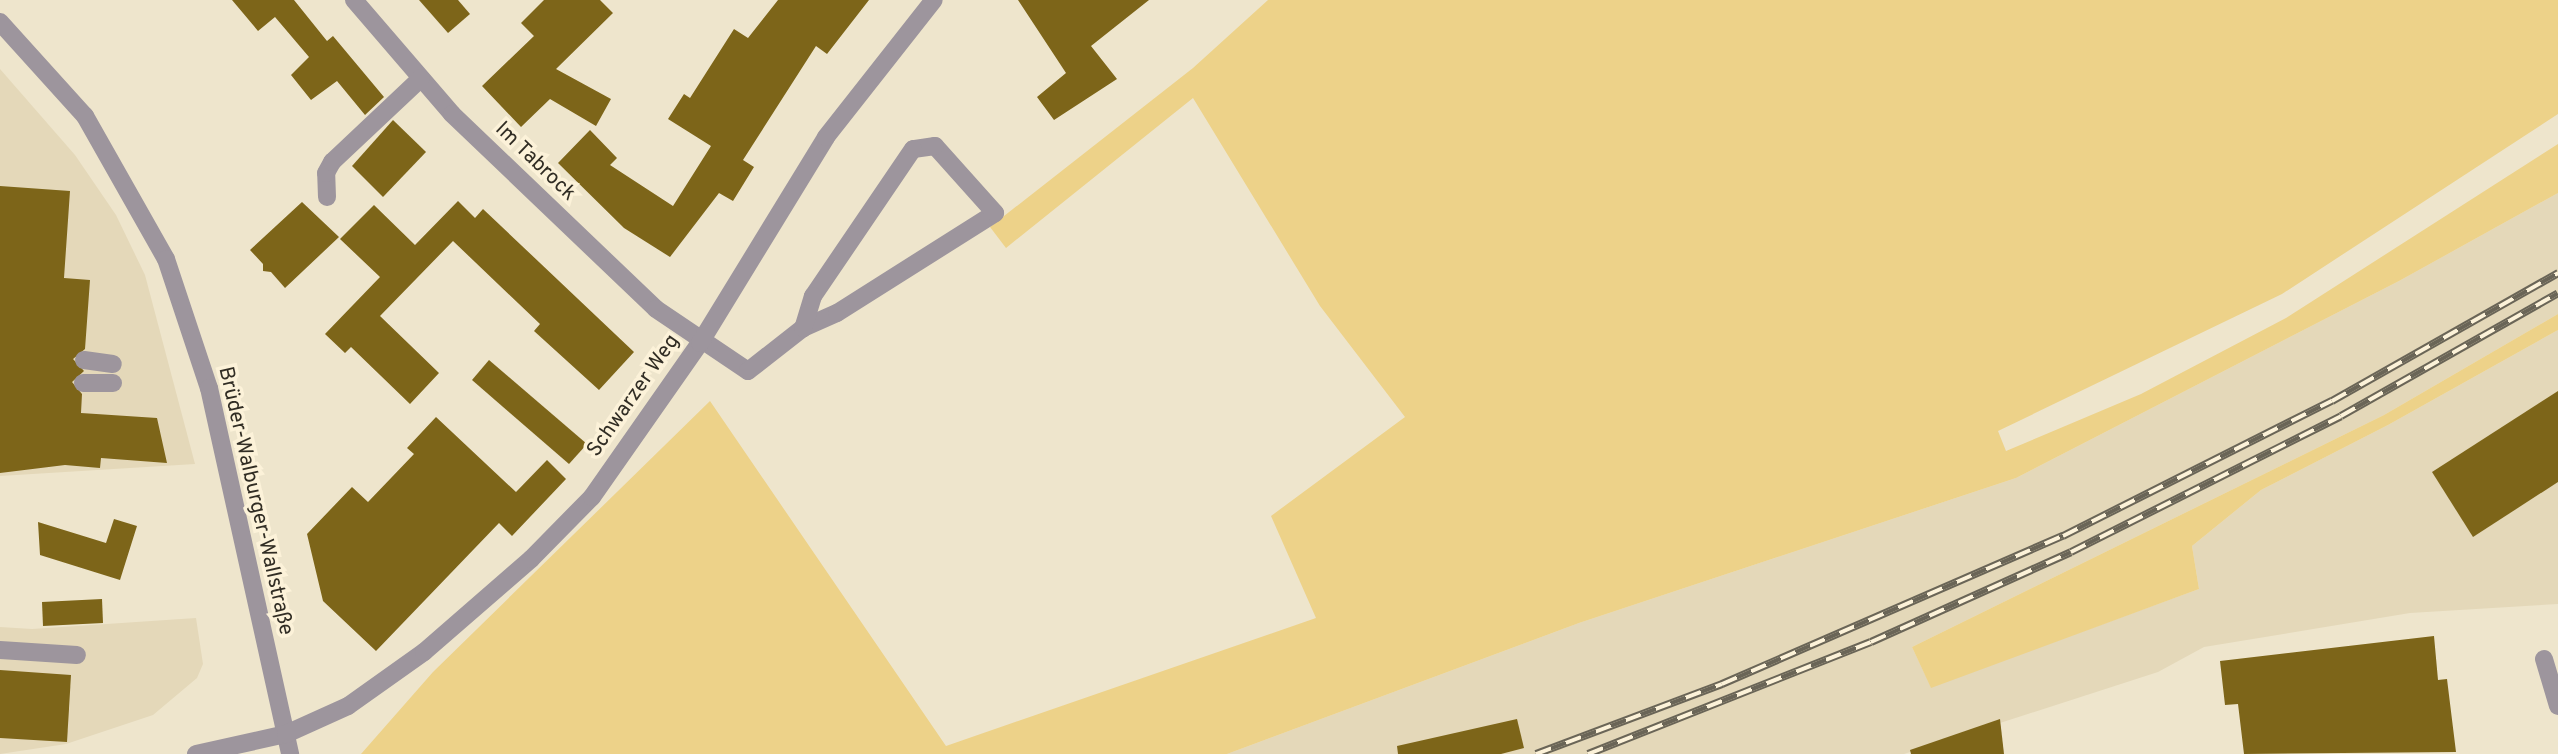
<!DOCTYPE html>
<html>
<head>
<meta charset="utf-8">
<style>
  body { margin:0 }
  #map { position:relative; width:2558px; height:754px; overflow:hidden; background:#eee5cc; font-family:Overpass,sans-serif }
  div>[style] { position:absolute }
  .built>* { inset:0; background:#e4d8b9 }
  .green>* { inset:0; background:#edd289 }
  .building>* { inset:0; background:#7d6519 }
  .minor>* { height:18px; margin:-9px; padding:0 9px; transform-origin:9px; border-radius:9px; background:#9d959d }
  .rail>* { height:8px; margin-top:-4px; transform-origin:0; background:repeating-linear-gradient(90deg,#fcf2d9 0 16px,#6a6557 0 32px); box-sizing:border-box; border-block:2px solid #6a6557 }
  span { translate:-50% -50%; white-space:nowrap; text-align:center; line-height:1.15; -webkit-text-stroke:7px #fcf2d9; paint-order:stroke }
  .street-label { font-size:21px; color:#312d24 }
</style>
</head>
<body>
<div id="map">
  <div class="built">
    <div style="clip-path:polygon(0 69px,75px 155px,116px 215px,145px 275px,195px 464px,0 476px)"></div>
    <div style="clip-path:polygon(2558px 193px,2558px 314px,2384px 415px,1912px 647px,1931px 687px,2199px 589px,2192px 546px,2261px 490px,2388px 425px,2558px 330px,2558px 604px,2410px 613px,2204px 647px,2158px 672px,1904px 754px,1227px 754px,1579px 623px,2016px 478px,2399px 281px)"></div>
    <div style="clip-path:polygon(196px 618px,203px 664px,197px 678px,153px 715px,66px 744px,0 754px,0 627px,32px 629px)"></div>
  </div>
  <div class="green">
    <div style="clip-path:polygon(1268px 0,2558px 0,2558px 114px,2282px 294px,1998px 431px,2006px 451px,2141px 394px,2286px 318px,2558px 144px,2558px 193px,2399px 281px,2016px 478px,1579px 623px,1227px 754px,361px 754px,433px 672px,710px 401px,946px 746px,1316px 618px,1271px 516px,1405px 417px,1320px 306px,1193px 98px,1006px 248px,990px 227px,1193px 68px)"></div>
    <div style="clip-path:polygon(2558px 314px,2558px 330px,2388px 425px,2261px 490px,2192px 546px,2199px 589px,1931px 688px,1912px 647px,2384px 415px)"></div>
  </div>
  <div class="building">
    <div style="clip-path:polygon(232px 0,294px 0,327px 41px,333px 36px,384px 97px,365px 115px,337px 81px,311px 100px,291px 75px,309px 57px,275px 17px,258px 31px)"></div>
    <div style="clip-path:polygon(419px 0,458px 0,470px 14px,448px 33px)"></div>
    <div style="clip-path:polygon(544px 0,600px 0,613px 13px,556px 69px,611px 99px,596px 126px,550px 99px,521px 127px,482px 86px,534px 36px,521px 23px)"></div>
    <div style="clip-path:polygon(778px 0,869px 0,827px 54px,816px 46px,743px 160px,754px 167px,733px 201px,719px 193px,670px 257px,624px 228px,558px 163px,590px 130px,617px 158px,610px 165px,673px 206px,711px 146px,668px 119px,684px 94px,690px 98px,734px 29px,748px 38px)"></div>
    <div style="clip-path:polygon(1018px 0,1149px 0,1091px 46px,1117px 79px,1054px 120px,1037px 97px,1066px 73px)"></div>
    <div style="clip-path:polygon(393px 120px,426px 152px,383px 197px,352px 166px)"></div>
    <div style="clip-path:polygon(0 186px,70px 191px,64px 278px,90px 280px,85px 349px,73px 359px,84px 371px,72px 382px,82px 394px,81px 413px,157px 418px,167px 463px,101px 458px,100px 468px,65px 465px,0 473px)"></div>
    <div style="clip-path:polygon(458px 201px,475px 218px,483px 209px,634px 352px,599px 390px,534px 331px,540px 324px,453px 241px,380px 316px,439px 373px,410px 404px,351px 347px,345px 353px,325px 334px,380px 277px,340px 239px,374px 205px,415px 245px)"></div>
    <div style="clip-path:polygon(302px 202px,339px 237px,285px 288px,271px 272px,263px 271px,263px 264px,250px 250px)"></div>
    <div style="clip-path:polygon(489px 360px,587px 444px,569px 464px,472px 380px)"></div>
    <div style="clip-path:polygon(2558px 391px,2558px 482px,2473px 537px,2432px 472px)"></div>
    <div style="clip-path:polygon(436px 417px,516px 492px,547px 460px,566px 479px,512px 536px,499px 523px,376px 651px,323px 601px,307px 534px,352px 487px,368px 502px,414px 454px,407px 448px)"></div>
    <div style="clip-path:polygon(114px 519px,137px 526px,120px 580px,40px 555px,38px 522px,106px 543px)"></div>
    <div style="clip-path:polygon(102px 599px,103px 623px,43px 626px,42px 602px)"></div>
    <div style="clip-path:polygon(2434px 636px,2438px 680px,2447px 679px,2456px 752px,2244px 754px,2238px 704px,2225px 705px,2220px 661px)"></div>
    <div style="clip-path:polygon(0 670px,71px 675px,67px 742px,0 738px)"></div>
    <div style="clip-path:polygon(1517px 719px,1524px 748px,1501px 754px,1398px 754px,1397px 746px)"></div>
    <div style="clip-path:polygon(2000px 719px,2004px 754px,1911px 754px,1910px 750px)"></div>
  </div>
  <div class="minor">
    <div style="left:354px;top:0;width:150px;rotate:49.3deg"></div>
    <div style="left:452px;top:114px;width:282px;rotate:43.7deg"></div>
    <div style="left:656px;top:309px;width:111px;rotate:34deg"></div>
    <div style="left:748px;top:371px;width:70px;rotate:-38deg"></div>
    <div style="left:803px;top:328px;width:37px;rotate:-24deg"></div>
    <div style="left:837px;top:313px;width:187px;rotate:-32.3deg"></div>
    <div style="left:995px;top:213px;width:90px;rotate:-131.8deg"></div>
    <div style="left:935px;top:146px;width:22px;rotate:172deg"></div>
    <div style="left:913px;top:149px;width:178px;rotate:124.2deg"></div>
    <div style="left:813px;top:296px;width:34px;rotate:107deg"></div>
    <div style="left:0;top:22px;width:127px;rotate:47.9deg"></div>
    <div style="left:85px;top:116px;width:164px;rotate:60.5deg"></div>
    <div style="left:166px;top:259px;width:136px;rotate:71.6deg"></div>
    <div style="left:209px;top:388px;width:375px;rotate:77.5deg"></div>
    <div style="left:327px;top:197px;width:24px;rotate:-92deg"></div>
    <div style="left:326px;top:173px;width:13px;rotate:-61deg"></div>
    <div style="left:332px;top:162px;width:122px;rotate:-43.3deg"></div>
    <div style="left:84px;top:360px;width:29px;rotate:8deg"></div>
    <div style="left:83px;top:383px;width:30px"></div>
    <div style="left:0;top:650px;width:77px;rotate:3.7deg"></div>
    <div style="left:2544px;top:659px;width:49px;rotate:73.4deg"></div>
    <div style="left:196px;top:754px;width:92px;rotate:-12.5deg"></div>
    <div style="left:286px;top:734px;width:68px;rotate:-24.3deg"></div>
    <div style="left:348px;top:706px;width:93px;rotate:-35.4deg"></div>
    <div style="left:424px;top:652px;width:142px;rotate:-41deg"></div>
    <div style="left:531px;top:559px;width:87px;rotate:-45.5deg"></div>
    <div style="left:592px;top:497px;width:188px;rotate:-55deg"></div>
    <div style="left:700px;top:343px;width:241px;rotate:-58.5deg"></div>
    <div style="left:826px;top:137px;width:174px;rotate:-51.8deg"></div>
  </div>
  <div class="rail">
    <div style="left:1536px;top:754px;width:199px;rotate:-20.6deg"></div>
    <div style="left:1722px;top:684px;width:372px;rotate:-23.5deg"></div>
    <div style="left:2063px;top:536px;width:301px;rotate:-26.7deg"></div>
    <div style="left:2332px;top:401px;width:260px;rotate:-29.5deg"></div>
    <div style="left:1588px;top:754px;width:304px;rotate:-21.6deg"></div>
    <div style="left:1871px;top:642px;width:219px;rotate:-24.2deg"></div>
    <div style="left:2071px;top:552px;width:302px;rotate:-26.7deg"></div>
    <div style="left:2341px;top:416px;width:249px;rotate:-29.5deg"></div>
  </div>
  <div class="street-label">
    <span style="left:535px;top:162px;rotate:44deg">Im Tabrock</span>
    <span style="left:634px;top:396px;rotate:-55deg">Schwarzer Weg</span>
    <span style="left:255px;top:501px;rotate:77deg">Brüder-Walburger-Wallstraße</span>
  </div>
</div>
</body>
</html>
